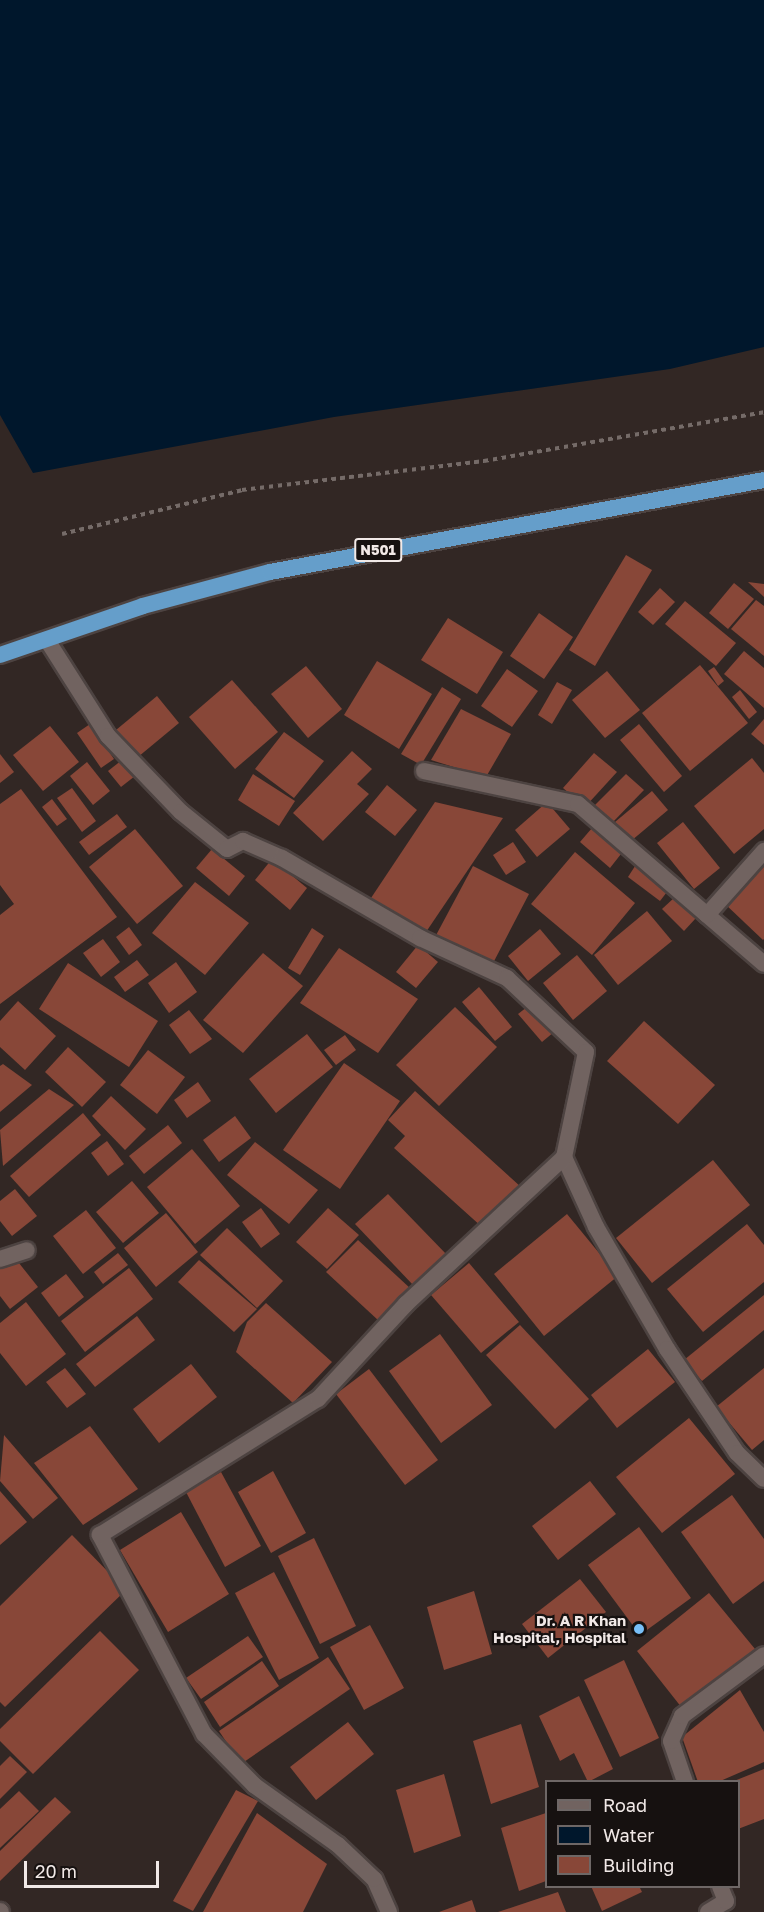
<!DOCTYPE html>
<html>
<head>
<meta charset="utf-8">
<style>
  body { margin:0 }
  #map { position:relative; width:764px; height:1912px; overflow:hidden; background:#322724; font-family:"Golos Text",sans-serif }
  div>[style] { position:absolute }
  .water>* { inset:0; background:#00172c }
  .building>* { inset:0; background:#884738 }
  .path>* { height:4px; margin-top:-2px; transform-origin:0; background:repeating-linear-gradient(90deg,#756b68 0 4.5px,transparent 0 9px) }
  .roads { filter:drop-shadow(2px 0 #4d4341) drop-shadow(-2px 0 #4d4341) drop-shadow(0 2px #4d4341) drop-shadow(0 -2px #4d4341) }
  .minor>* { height:16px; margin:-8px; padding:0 8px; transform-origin:8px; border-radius:8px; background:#716360 }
  .trunk>* { height:16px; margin:-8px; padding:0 8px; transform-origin:8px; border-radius:8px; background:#659eca }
  .dots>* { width:16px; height:16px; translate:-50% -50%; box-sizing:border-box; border:3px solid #161110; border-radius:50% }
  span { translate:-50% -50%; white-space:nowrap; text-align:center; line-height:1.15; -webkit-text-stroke:4.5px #161110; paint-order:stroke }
  .shield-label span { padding:2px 4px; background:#161110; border:2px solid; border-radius:4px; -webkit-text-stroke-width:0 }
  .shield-label { font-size:14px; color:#f1e9e7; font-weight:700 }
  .poi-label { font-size:15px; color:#f1e9e7; font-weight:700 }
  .right { translate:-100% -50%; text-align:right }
  .legend { position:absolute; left:545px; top:1780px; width:195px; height:108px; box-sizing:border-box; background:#161110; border:2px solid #6e6766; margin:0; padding:8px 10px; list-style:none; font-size:18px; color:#f1e9e7 }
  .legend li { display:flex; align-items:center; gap:12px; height:30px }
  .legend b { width:30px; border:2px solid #6e6766 }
  .scale { position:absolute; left:24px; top:1861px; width:135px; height:27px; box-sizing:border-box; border:3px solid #f1e9e7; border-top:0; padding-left:8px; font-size:18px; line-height:21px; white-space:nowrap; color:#f1e9e7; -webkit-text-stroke:4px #161110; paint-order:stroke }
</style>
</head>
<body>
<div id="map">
  <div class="water">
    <div style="clip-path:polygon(0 0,764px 0,764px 347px,670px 369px,334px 417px,33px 473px,0 415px)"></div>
  </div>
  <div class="building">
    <div style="clip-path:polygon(626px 555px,652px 570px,595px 666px,569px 650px)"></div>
    <div style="clip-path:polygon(748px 582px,764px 584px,764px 597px)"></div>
    <div style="clip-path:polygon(734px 583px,754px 599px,728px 629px,709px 613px)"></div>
    <div style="clip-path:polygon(660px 588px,675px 602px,653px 625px,638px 612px)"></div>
    <div style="clip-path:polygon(756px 600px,764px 606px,764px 656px,731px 629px)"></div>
    <div style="clip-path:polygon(685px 601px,736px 643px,716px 666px,665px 624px)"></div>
    <div style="clip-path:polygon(539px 613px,573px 637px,544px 679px,510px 656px)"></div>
    <div style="clip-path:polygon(448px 618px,503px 652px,477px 694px,421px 660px)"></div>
    <div style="clip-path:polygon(744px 651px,764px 668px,764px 708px,724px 674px)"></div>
    <div style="clip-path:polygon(377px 661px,432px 694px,399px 749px,344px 715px)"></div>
    <div style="clip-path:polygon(700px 665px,748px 723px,690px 771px,642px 713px)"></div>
    <div style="clip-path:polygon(306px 666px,342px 709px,308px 738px,271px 694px)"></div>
    <div style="clip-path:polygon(714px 667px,724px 681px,718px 686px,708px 671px)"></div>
    <div style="clip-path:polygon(507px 669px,538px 691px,512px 727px,481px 706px)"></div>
    <div style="clip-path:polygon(607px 671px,640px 710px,605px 738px,572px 700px)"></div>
    <div style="clip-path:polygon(232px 680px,278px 732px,235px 769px,189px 717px)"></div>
    <div style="clip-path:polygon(557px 682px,572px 690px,552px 724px,538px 715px)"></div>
    <div style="clip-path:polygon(442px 687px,461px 699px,421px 765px,401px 754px)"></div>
    <div style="clip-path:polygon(740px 690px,757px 712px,749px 719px,732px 697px)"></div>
    <div style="clip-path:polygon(157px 696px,179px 723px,138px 757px,116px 730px)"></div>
    <div style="clip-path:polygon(461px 709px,511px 734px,486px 777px,431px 760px)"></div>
    <div style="clip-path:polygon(764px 719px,764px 745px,751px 734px)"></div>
    <div style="clip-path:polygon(90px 724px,114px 759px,101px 768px,77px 733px)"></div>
    <div style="clip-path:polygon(639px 724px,682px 776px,664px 792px,620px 740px)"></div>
    <div style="clip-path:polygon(50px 726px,79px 762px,43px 791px,13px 755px)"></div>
    <div style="clip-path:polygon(284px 732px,324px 761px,294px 798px,255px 769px)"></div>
    <div style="clip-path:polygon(352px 751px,372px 769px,357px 784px,369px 794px,323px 841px,293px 813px)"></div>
    <div style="clip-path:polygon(594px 753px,617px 772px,585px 807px,563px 788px)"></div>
    <div style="clip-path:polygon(0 754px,14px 772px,0 783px)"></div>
    <div style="clip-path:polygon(752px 758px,764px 773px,764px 829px,734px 854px,694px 806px)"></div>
    <div style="clip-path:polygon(122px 760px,135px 776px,121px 787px,108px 771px)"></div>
    <div style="clip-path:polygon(87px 762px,110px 791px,93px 805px,70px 776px)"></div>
    <div style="clip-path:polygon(253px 774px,295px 801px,279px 826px,238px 800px)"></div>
    <div style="clip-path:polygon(626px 774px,644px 790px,612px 823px,594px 806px)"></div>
    <div style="clip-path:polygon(387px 785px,417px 810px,395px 836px,365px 812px)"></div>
    <div style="clip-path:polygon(72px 788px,96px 821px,82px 832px,57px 798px)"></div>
    <div style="clip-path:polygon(21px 789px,117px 917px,0 1004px,0 915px,14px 904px,0 885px,0 804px)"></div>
    <div style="clip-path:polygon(652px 791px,668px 810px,631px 841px,615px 822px)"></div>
    <div style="clip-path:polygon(52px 799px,67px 819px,57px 826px,42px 807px)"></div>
    <div style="clip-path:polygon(435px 802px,503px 818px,424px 935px,369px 901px)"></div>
    <div style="clip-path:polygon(547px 802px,570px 829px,537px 857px,515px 830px)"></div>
    <div style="clip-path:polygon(117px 814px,127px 827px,89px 855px,79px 842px)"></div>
    <div style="clip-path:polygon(683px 822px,720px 868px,694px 889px,657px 843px)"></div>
    <div style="clip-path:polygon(592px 828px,621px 854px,610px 868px,580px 842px)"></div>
    <div style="clip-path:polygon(135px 829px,183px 886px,137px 924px,89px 867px)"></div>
    <div style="clip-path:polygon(513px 842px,526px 862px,506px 875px,493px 855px)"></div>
    <div style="clip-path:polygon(212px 849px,245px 876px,229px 896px,196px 868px)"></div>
    <div style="clip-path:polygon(575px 852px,635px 903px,592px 955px,531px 904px)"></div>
    <div style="clip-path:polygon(272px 859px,307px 888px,290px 910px,255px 880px)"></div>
    <div style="clip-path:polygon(637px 863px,670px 888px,660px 901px,628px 877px)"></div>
    <div style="clip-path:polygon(764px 863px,764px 939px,763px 940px,724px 903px)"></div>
    <div style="clip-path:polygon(473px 866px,529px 894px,491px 967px,434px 939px)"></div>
    <div style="clip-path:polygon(195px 882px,249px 923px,205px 975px,152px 933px)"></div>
    <div style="clip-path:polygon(675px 897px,696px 918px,684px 931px,662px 909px)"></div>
    <div style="clip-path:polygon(647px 911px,672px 941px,618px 985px,594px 955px)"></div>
    <div style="clip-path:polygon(129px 927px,142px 945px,129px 955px,116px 937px)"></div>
    <div style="clip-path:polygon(312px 928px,324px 936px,300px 975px,288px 968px)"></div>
    <div style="clip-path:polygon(540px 929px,561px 954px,528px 981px,508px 956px)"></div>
    <div style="clip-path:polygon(103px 939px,120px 962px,101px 977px,83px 953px)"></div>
    <div style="clip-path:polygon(418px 945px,438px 962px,416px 988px,396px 972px)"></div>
    <div style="clip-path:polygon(339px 948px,418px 999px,378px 1053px,300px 1003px)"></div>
    <div style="clip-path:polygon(263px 953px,303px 986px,243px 1053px,203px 1020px)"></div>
    <div style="clip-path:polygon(577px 955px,607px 991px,573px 1020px,543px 983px)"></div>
    <div style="clip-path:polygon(137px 960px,149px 975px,125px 992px,114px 977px)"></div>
    <div style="clip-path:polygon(176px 962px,197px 992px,169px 1013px,148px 983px)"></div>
    <div style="clip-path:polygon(68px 963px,158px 1021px,129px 1067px,39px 1009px)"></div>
    <div style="clip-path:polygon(479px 987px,512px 1027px,495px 1041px,462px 1002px)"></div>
    <div style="clip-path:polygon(18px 1001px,56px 1036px,25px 1070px,0 1047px,0 1021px)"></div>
    <div style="clip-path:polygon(531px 1004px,554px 1032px,542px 1042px,518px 1014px)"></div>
    <div style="clip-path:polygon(455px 1007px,497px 1047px,439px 1106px,396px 1065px)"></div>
    <div style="clip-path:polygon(189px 1010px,212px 1039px,190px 1054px,169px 1025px)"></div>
    <div style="clip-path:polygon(644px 1021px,715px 1085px,678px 1124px,607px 1061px)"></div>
    <div style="clip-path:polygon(307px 1034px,333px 1067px,276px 1113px,249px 1079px)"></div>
    <div style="clip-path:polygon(345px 1035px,356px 1050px,336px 1065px,324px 1050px)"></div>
    <div style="clip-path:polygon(68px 1047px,106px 1082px,82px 1107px,45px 1072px)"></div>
    <div style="clip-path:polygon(148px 1050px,185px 1077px,157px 1114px,120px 1085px)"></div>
    <div style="clip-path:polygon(344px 1063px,400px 1101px,340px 1189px,283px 1150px)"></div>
    <div style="clip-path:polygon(3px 1064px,32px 1085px,0 1112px,0 1066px)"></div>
    <div style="clip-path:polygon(198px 1082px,211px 1101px,187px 1118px,174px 1100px)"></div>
    <div style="clip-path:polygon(49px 1089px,74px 1105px,3px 1166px,0 1130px)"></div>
    <div style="clip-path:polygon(415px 1091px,521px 1187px,482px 1227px,394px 1148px,405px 1136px,388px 1120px)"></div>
    <div style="clip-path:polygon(111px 1096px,146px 1129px,125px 1150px,92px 1116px)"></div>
    <div style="clip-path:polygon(83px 1113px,101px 1135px,29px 1197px,10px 1176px)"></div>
    <div style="clip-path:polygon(235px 1116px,251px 1138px,219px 1162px,203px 1140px)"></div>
    <div style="clip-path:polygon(168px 1125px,182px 1143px,144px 1174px,129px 1156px)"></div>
    <div style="clip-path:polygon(107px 1141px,124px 1164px,108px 1176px,91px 1153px)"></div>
    <div style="clip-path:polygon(255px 1142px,318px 1190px,289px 1224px,227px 1175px)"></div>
    <div style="clip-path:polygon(192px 1149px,240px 1206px,195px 1244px,147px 1187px)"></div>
    <div style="clip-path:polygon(713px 1160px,750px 1205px,652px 1283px,616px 1238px)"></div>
    <div style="clip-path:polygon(132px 1181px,159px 1213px,123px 1243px,96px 1212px)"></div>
    <div style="clip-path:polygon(15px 1189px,37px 1216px,12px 1236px,0 1221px,0 1201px)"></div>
    <div style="clip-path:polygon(388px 1194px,448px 1256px,414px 1286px,355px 1224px)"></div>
    <div style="clip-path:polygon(261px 1208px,280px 1234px,261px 1248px,242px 1222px)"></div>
    <div style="clip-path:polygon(328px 1208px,359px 1235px,327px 1269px,296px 1242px)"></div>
    <div style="clip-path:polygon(86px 1210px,116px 1248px,83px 1274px,53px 1236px)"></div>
    <div style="clip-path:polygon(166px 1213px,198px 1252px,156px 1287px,124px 1248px)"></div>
    <div style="clip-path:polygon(567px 1214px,618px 1276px,544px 1336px,494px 1274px)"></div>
    <div style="clip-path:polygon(747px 1224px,764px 1245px,764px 1282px,703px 1332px,667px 1289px)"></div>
    <div style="clip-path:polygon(227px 1228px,283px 1281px,257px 1308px,200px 1255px)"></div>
    <div style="clip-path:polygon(358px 1240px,411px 1289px,379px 1321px,326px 1272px)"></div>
    <div style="clip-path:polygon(118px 1253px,128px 1265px,103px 1284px,94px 1272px)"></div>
    <div style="clip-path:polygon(15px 1258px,38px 1287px,10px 1309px,0 1296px,0 1269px)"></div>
    <div style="clip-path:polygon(199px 1260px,257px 1309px,234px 1332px,178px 1282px)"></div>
    <div style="clip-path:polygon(469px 1263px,519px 1322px,481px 1353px,431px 1295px)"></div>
    <div style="clip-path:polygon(129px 1268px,153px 1299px,85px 1352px,61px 1321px)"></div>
    <div style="clip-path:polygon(66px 1274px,84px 1297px,59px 1317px,41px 1293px)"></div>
    <div style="clip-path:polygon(764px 1295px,764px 1330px,702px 1381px,684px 1360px)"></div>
    <div style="clip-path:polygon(26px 1302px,66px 1354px,26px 1386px,0 1353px,0 1323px)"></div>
    <div style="clip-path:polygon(266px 1303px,332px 1362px,293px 1403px,236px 1352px,247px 1322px)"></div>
    <div style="clip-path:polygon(137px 1316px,155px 1340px,95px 1387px,76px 1364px)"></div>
    <div style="clip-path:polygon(520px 1325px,589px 1399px,555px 1429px,486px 1355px)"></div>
    <div style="clip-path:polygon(440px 1334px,492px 1405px,441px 1443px,389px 1371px)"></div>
    <div style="clip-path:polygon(648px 1349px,675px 1382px,617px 1428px,591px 1395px)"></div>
    <div style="clip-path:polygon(191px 1364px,217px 1397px,159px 1443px,133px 1409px)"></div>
    <div style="clip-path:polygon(65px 1368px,86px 1394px,67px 1408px,46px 1382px)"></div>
    <div style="clip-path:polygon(764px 1368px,764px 1440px,752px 1450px,716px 1407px)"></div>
    <div style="clip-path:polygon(369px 1369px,438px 1460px,405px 1485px,336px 1394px)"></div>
    <div style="clip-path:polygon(689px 1418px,735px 1474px,662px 1533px,616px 1477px)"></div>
    <div style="clip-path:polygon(90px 1426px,138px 1489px,83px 1525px,34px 1463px)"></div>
    <div style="clip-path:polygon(4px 1435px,58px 1498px,33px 1519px,0 1481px)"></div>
    <div style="clip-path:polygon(273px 1471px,306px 1533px,271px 1553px,238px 1492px)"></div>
    <div style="clip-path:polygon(221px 1472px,261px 1546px,225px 1567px,186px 1492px)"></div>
    <div style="clip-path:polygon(590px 1481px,616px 1514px,558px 1560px,532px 1526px)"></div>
    <div style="clip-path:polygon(0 1491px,27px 1522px,0 1545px)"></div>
    <div style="clip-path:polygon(732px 1495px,764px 1539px,764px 1581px,733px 1604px,681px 1532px)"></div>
    <div style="clip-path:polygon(181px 1512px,229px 1594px,168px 1632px,120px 1550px)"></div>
    <div style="clip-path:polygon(639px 1527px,691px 1598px,640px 1635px,588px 1565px)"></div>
    <div style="clip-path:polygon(72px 1535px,126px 1590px,5px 1707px,0 1702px,0 1606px)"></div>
    <div style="clip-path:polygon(314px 1538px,356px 1626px,320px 1644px,278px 1556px)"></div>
    <div style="clip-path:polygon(274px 1572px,319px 1658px,279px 1680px,235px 1593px)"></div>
    <div style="clip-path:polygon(580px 1579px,606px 1612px,548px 1658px,522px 1624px)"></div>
    <div style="clip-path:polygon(474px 1591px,492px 1654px,444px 1670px,427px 1607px)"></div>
    <div style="clip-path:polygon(709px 1593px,755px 1649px,682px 1708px,637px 1651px)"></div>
    <div style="clip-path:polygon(370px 1625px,404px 1688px,364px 1710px,330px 1647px)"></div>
    <div style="clip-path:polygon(100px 1631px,139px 1670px,33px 1774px,0 1741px,0 1729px)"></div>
    <div style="clip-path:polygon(248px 1636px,263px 1657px,201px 1699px,186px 1678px)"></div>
    <div style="clip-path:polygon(328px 1657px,350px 1689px,241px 1764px,219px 1731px)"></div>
    <div style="clip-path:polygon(624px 1660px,659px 1738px,620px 1757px,584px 1680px)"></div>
    <div style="clip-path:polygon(262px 1661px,279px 1686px,220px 1727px,204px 1702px)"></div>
    <div style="clip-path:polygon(740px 1690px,764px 1732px,764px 1762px,718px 1782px,698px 1782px,682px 1737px)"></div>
    <div style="clip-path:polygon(579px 1696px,613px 1769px,588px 1782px,574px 1753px,560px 1761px,539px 1716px)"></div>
    <div style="clip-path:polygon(348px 1722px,374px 1754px,316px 1800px,290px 1767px)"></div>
    <div style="clip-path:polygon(521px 1724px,539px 1787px,491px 1804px,473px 1741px)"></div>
    <div style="clip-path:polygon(10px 1756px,27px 1772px,0 1799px,0 1766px)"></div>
    <div style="clip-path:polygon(764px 1769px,764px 1819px,738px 1829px,738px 1782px,734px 1781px)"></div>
    <div style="clip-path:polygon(444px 1774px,461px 1836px,414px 1853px,396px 1790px)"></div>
    <div style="clip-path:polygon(236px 1790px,258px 1801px,193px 1911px,173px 1901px)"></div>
    <div style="clip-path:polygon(19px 1791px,39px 1811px,0 1848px,0 1809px)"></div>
    <div style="clip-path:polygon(55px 1797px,71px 1812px,0 1881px,0 1851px)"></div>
    <div style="clip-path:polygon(257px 1813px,327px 1864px,303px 1912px,203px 1912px)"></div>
    <div style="clip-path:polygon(546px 1813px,546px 1881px,519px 1891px,501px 1828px)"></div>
    <div style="clip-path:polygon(591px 1886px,639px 1886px,642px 1892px,602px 1911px)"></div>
    <div style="clip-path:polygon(558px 1892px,566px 1912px,498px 1912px)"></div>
    <div style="clip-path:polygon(472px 1900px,476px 1912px,439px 1912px)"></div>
  </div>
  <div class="path">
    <div style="left:62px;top:534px;width:185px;rotate:-13.7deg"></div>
    <div style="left:242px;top:490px;width:244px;rotate:-6.8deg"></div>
    <div style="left:484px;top:461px;width:284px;rotate:-9.9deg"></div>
  </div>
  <div class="roads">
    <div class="minor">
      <div style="left:47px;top:640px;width:114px;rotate:57.6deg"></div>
      <div style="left:108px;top:736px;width:105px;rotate:46.2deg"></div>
      <div style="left:181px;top:812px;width:59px;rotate:38.8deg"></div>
      <div style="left:227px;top:849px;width:18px;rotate:-27deg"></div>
      <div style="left:243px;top:841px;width:43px;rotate:23.6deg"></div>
      <div style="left:282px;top:858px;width:160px;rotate:30.1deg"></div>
      <div style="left:420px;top:938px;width:96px;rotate:24.7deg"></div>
      <div style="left:507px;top:978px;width:108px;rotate:43.1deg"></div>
      <div style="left:586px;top:1052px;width:107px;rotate:101.8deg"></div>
      <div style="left:564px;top:1157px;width:77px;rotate:65.4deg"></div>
      <div style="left:596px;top:1227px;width:141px;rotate:59.8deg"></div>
      <div style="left:667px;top:1349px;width:125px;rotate:56.1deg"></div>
      <div style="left:737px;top:1453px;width:37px;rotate:44deg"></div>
      <div style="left:424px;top:771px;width:157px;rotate:12.1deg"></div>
      <div style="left:578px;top:804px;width:245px;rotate:40.7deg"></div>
      <div style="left:707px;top:915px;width:86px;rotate:-48.3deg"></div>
      <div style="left:0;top:1259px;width:28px;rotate:-18deg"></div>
      <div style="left:685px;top:1782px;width:43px;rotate:-108.9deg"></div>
      <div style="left:671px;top:1741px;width:27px;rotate:-66deg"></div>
      <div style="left:682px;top:1716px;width:102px;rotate:-36.6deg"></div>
      <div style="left:0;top:1911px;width:1px;rotate:45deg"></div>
      <div style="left:389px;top:1912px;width:36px;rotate:-114deg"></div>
      <div style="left:374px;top:1879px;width:50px;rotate:-136.6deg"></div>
      <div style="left:338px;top:1845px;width:103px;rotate:-144.5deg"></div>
      <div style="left:254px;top:1785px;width:71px;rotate:-134.4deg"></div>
      <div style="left:204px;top:1734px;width:225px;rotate:-117.6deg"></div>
      <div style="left:100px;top:1535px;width:257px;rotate:-32deg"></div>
      <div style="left:318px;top:1399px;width:129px;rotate:-47.2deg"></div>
      <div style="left:406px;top:1304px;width:216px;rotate:-42.9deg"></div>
      <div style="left:708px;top:1912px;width:21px;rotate:-31deg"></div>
      <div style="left:726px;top:1901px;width:16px;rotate:-112deg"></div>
    </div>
    <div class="trunk">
      <div style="left:0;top:655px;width:151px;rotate:-18.9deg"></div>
      <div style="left:143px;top:606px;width:131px;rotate:-15deg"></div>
      <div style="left:270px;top:572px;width:502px;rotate:-10.55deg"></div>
    </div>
  </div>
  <div class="dots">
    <div style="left:639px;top:1629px;background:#78bff7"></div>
  </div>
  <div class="shield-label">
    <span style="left:378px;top:550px">N501</span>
  </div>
  <div class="poi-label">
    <span class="right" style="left:626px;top:1629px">Dr. A R Khan<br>Hospital, Hospital</span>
  </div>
  <ul class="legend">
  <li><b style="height:8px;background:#716360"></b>Road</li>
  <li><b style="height:16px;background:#00172c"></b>Water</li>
  <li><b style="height:16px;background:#884738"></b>Building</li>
  </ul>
  <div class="scale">20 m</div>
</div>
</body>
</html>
